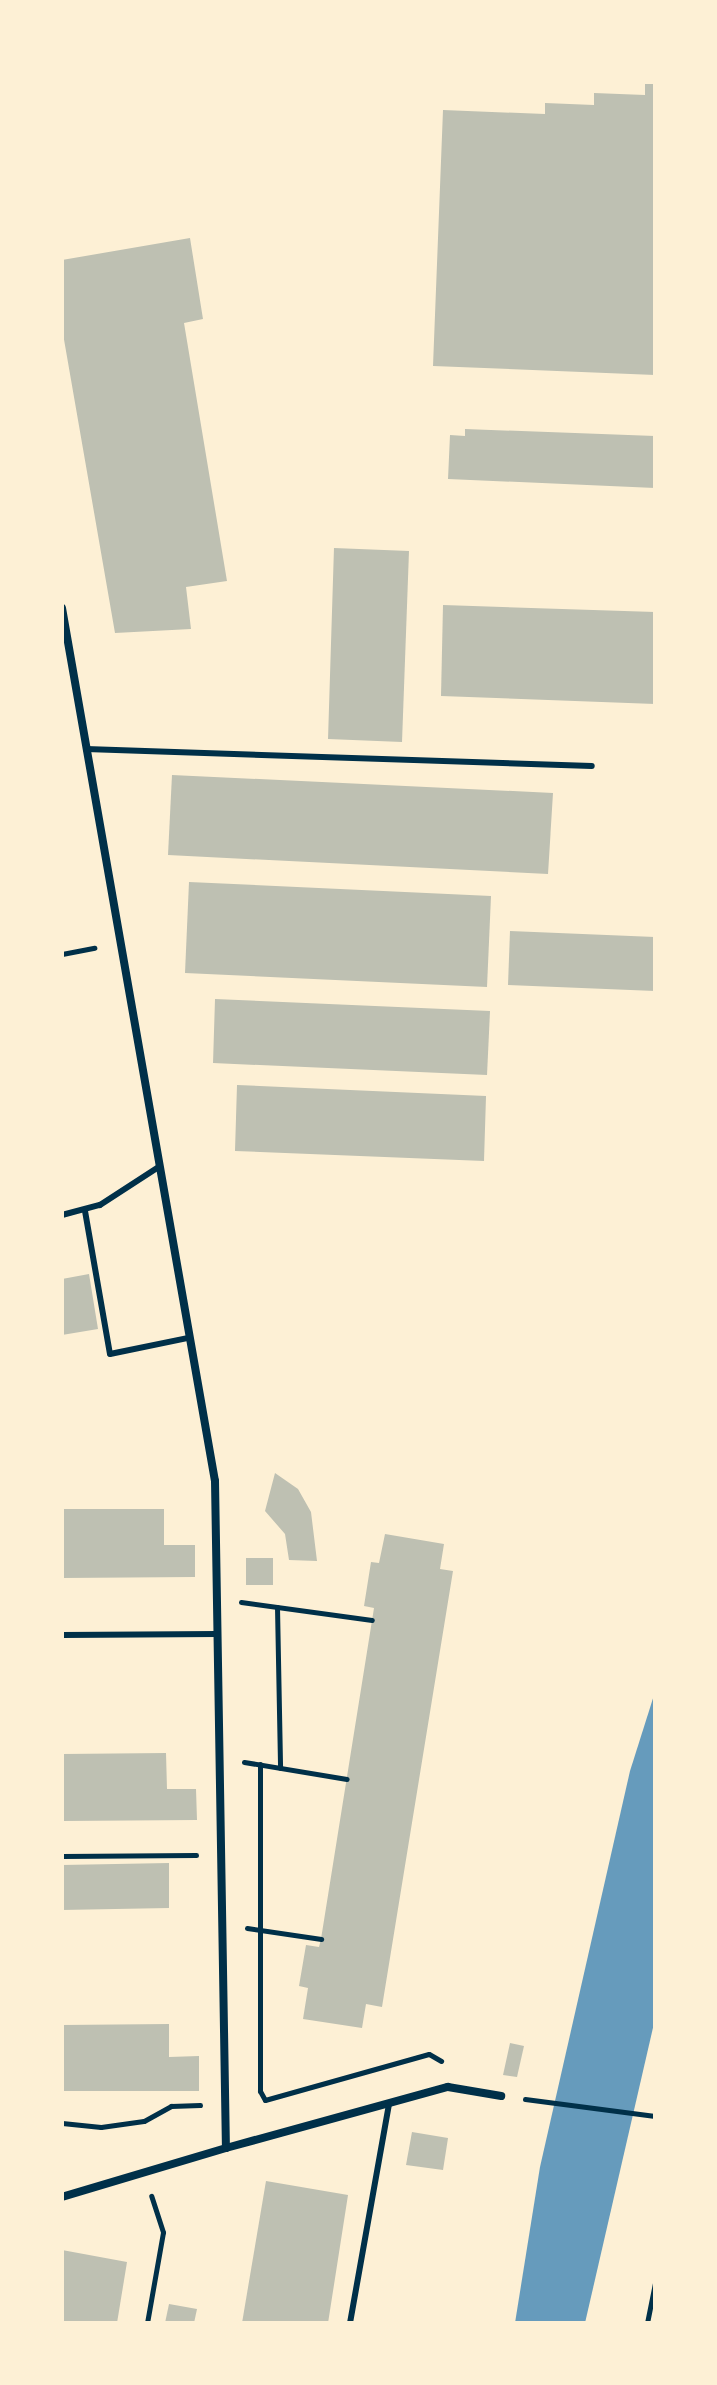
<!DOCTYPE html>
<html>
<head>
<meta charset="utf-8">
<style>
  body { margin:0 }
  #map { position:relative; width:717px; height:2385px; overflow:hidden; background:#fdf0d5; font-family:Montserrat,sans-serif }
  div>[style] { position:absolute }
  .water>* { inset:0; background:#669bbc }
  .building>* { inset:0; background:#bec0b2 }
  .path>* { height:5px; margin:-2.5px; padding:0 2.5px; transform-origin:2.5px; border-radius:2.5px; background:#003049 }
  .service>* { height:6px; margin:-3px; padding:0 3px; transform-origin:3px; border-radius:3px; background:#003049 }
  .minor>* { height:8px; margin:-4px; padding:0 4px; transform-origin:4px; border-radius:4px; background:#003049 }
  span { translate:-50% -50%; white-space:nowrap; text-align:center; line-height:1.15; -webkit-text-stroke:8px #fdf0d5; paint-order:stroke }
  .frame { position:absolute; inset:0; border:64px solid #fdf0d5; pointer-events:none }
</style>
</head>
<body>
<div id="map">
  <div class="water">
    <div style="clip-path:polygon(655px 1692px,655px 2019px,585px 2323px,515px 2323px,540px 2167px,630px 1771px)"></div>
  </div>
  <div class="building">
    <div style="clip-path:polygon(645px 84px,655px 84px,655px 375px,433px 366px,443px 110px,545px 114px,545px 103px,594px 105px,594px 93px,645px 95px)"></div>
    <div style="clip-path:polygon(190px 238px,203px 319px,184px 323px,227px 581px,186px 587px,191px 629px,115px 633px,62px 328px,62px 260px)"></div>
    <div style="clip-path:polygon(465px 429px,655px 436px,655px 488px,448px 479px,450px 435px,465px 436px)"></div>
    <div style="clip-path:polygon(334px 548px,409px 551px,402px 742px,328px 739px)"></div>
    <div style="clip-path:polygon(443px 605px,655px 612px,655px 704px,441px 696px)"></div>
    <div style="clip-path:polygon(172px 775px,553px 793px,548px 874px,168px 855px)"></div>
    <div style="clip-path:polygon(189px 882px,491px 896px,487px 987px,185px 973px)"></div>
    <div style="clip-path:polygon(510px 931px,655px 937px,655px 991px,508px 985px)"></div>
    <div style="clip-path:polygon(215px 999px,490px 1011px,487px 1075px,213px 1063px)"></div>
    <div style="clip-path:polygon(237px 1085px,486px 1096px,484px 1161px,235px 1151px)"></div>
    <div style="clip-path:polygon(89px 1274px,98px 1329px,62px 1335px,62px 1279px)"></div>
    <div style="clip-path:polygon(275px 1473px,298px 1489px,311px 1512px,317px 1561px,289px 1560px,285px 1534px,265px 1511px)"></div>
    <div style="clip-path:polygon(62px 1509px,164px 1509px,164px 1545px,195px 1545px,195px 1577px,62px 1578px)"></div>
    <div style="clip-path:polygon(385px 1534px,444px 1544px,440px 1569px,453px 1571px,382px 2007px,366px 2004px,362px 2028px,303px 2019px,308px 1988px,299px 1986px,306px 1945px,319px 1947px,321px 1939px,374px 1608px,364px 1606px,371px 1562px,379px 1563px)"></div>
    <div style="clip-path:polygon(246px 1558px,273px 1558px,273px 1585px,246px 1585px)"></div>
    <div style="clip-path:polygon(166px 1753px,167px 1789px,196px 1789px,197px 1820px,62px 1821px,62px 1754px)"></div>
    <div style="clip-path:polygon(169px 1863px,169px 1908px,62px 1910px,62px 1865px)"></div>
    <div style="clip-path:polygon(169px 2024px,169px 2057px,199px 2056px,199px 2091px,62px 2091px,62px 2025px)"></div>
    <div style="clip-path:polygon(510px 2043px,524px 2046px,517px 2077px,503px 2075px)"></div>
    <div style="clip-path:polygon(412px 2132px,448px 2138px,443px 2170px,406px 2165px)"></div>
    <div style="clip-path:polygon(266px 2181px,348px 2195px,328px 2323px,242px 2323px)"></div>
    <div style="clip-path:polygon(62px 2250px,127px 2262px,117px 2323px,62px 2323px)"></div>
    <div style="clip-path:polygon(169px 2304px,197px 2309px,194px 2323px,165px 2323px)"></div>
  </div>
  <div class="path">
    <div style="left:62px;top:954px;width:33px;rotate:-11deg"></div>
    <div style="left:241px;top:1602px;width:132px;rotate:7.8deg"></div>
    <div style="left:277px;top:1607px;width:161px;rotate:88.9deg"></div>
    <div style="left:244px;top:1762px;width:104px;rotate:9.4deg"></div>
    <div style="left:260px;top:1764px;width:327px;rotate:90deg"></div>
    <div style="left:260px;top:2091px;width:10px;rotate:61deg"></div>
    <div style="left:265px;top:2100px;width:170px;rotate:-15.7deg"></div>
    <div style="left:429px;top:2054px;width:14px;rotate:30deg"></div>
    <div style="left:62px;top:1856px;width:134px;rotate:-0.4deg"></div>
    <div style="left:247px;top:1928px;width:75px;rotate:8.5deg"></div>
    <div style="left:525px;top:2099px;width:131px;rotate:7.5deg"></div>
    <div style="left:62px;top:2123px;width:39px;rotate:6deg"></div>
    <div style="left:101px;top:2127px;width:43px;rotate:-7.9deg"></div>
    <div style="left:144px;top:2121px;width:31px;rotate:-29deg"></div>
    <div style="left:171px;top:2106px;width:29px;rotate:-2deg"></div>
    <div style="left:147px;top:2323px;width:92px;rotate:-80deg"></div>
    <div style="left:163px;top:2232px;width:38px;rotate:-108deg"></div>
    <div style="left:647px;top:2323px;width:41px;rotate:-78.7deg"></div>
  </div>
  <div class="service">
    <div style="left:86px;top:749px;width:506px;rotate:1.92deg"></div>
    <div style="left:85px;top:1211px;width:145px;rotate:80.1deg"></div>
    <div style="left:110px;top:1354px;width:80px;rotate:-11.6deg"></div>
    <div style="left:62px;top:1215px;width:39px;rotate:-15deg"></div>
    <div style="left:100px;top:1205px;width:68px;rotate:-33deg"></div>
    <div style="left:62px;top:1635px;width:155px;rotate:-0.4deg"></div>
    <div style="left:350px;top:2323px;width:222px;rotate:-79.9deg"></div>
  </div>
  <div class="minor">
    <div style="left:62px;top:608px;width:886px;rotate:80.06deg"></div>
    <div style="left:215px;top:1481px;width:667px;rotate:89.06deg"></div>
    <div style="left:226px;top:2148px;width:171px;rotate:163.4deg"></div>
    <div style="left:226px;top:2148px;width:230px;rotate:-15.4deg"></div>
    <div style="left:448px;top:2087px;width:54px;rotate:9.6deg"></div>
  </div>
  <div class="frame"></div>
</div>
</body>
</html>
